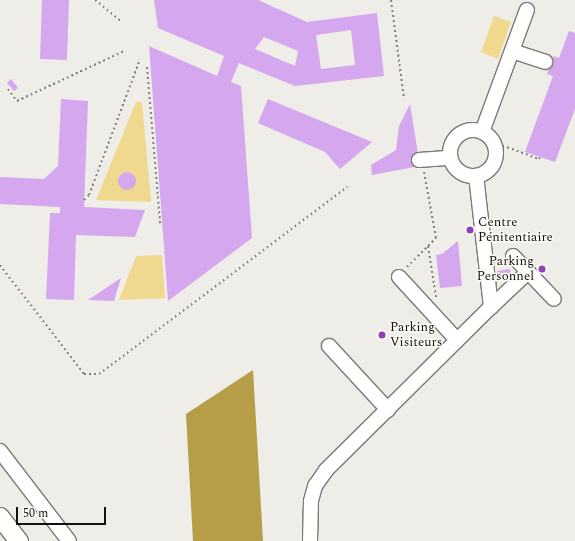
<!DOCTYPE html>
<html>
<head>
<meta charset="utf-8">
<style>
  body { margin:0 }
  #map { position:relative; width:575px; height:541px; overflow:hidden; background:#efede7; font-family:Spectral,serif }
  div>[style] { position:absolute }
  .green>* { inset:0; background:#f0d98f }
  .water>* { inset:0; background:#b69d48 }
  .building>* { inset:0; background:#d4a7ee }
  .round { border-radius:50% }
  .path>* { height:2px; margin-top:-1px; transform-origin:0; background:repeating-linear-gradient(90deg,#81807c 0 2px,transparent 0 5px) }
  .roads { filter:drop-shadow(1px 0 #7c7a75) drop-shadow(-1px 0 #7c7a75) drop-shadow(0 1px #7c7a75) drop-shadow(0 -1px #7c7a75) }
  .minor>* { height:14px; margin:-7px; padding:0 7px; transform-origin:7px; border-radius:7px; background:#fff }
  .minor>.ring { margin:-7px; padding:0; box-sizing:content-box; background:none; border:14px solid #fff; border-radius:50% }
  .major>* { height:18px; margin:-9px; padding:0 9px; transform-origin:9px; border-radius:9px; background:#fff }
  .dots>* { width:11px; height:11px; translate:-50% -50%; box-sizing:border-box; border:2px solid #fcfaf4; border-radius:50% }
  span { translate:-50% -50%; white-space:nowrap; text-align:center; line-height:1.15; -webkit-text-stroke:3px #fcfaf4; paint-order:stroke }
  .poi-label { font-size:13px; color:#12110f }
  .left { translate:0 -50%; text-align:left }
  .right { translate:-100% -50%; text-align:right }
  .scale { position:absolute; left:16px; top:507px; width:90px; height:18px; box-sizing:border-box; border:2px solid #12110f; border-top:0; padding-left:5px; font-size:12px; line-height:14px; white-space:nowrap; color:#12110f; -webkit-text-stroke:3px #fcfaf4; paint-order:stroke }
</style>
</head>
<body>
<div id="map">
  <div class="green">
    <div style="clip-path:polygon(494px 16px,511px 22px,498px 59px,481px 52px)"></div>
    <div style="clip-path:polygon(136px 102px,142px 102px,151px 202px,96px 200px)"></div>
    <div style="clip-path:polygon(162px 255px,165px 298px,119px 300px,136px 256px)"></div>
  </div>
  <div class="water">
    <div style="clip-path:polygon(253px 370px,263px 541px,193px 541px,186px 414px)"></div>
  </div>
  <div class="building">
    <div style="clip-path:polygon(42px 0,69px 0,67px 60px,40px 59px)"></div>
    <div style="clip-path:polygon(evenodd,154px 0,258px 0,307px 22px,377px 13px,384px 76px,295px 86px,239px 63px,231px 82px,241px 86px,252px 238px,168px 301px,149px 46px,217px 76px,224px 56px,158px 28px,154px 0,351px 30px,355px 65px,321px 69px,316px 35px,351px 30px,154px 0,264px 37px,298px 51px,295px 66px,255px 49px,264px 37px)"></div>
    <div style="clip-path:polygon(569px 31px,575px 33px,575px 109px,555px 162px,525px 152px,553px 76px,547px 74px,554px 56px,559px 58px)"></div>
    <div style="clip-path:polygon(11px 79px,18px 88px,14px 91px,7px 83px)"></div>
    <div style="clip-path:polygon(61px 99px,88px 101px,84px 207px,145px 210px,135px 237px,76px 235px,74px 300px,46px 299px,50px 213px,60px 213px,60px 207px,0 204px,0 177px,44px 179px,58px 166px)"></div>
    <div style="clip-path:polygon(268px 99px,372px 142px,340px 169px,325px 152px,258px 123px)"></div>
    <div style="clip-path:polygon(410px 104px,420px 166px,372px 175px,371px 165px,396px 150px,399px 126px)"></div>
    <div class="round" style="left:118px;top:172px;width:18px;height:18px"></div>
    <div style="clip-path:polygon(458px 241px,462px 286px,440px 288px,436px 255px,442px 254px)"></div>
    <div style="clip-path:polygon(510px 269px,511px 278px,499px 280px,497px 271px)"></div>
    <div style="clip-path:polygon(121px 278px,114px 301px,88px 300px)"></div>
  </div>
  <div class="path">
    <div style="left:95px;top:0;width:35px;rotate:39deg"></div>
    <div style="left:391px;top:0;width:100px;rotate:82.5deg"></div>
    <div style="left:147px;top:67px;width:157px;rotate:85.2deg"></div>
    <div style="left:8px;top:89px;width:15px;rotate:53deg"></div>
    <div style="left:17px;top:101px;width:118px;rotate:-25deg"></div>
    <div style="left:493px;top:142px;width:49px;rotate:20.3deg"></div>
    <div style="left:539px;top:159px;width:2px;rotate:-63deg"></div>
    <div style="left:84px;top:200px;width:7px;rotate:-45deg"></div>
    <div style="left:89px;top:195px;width:142px;rotate:-69.4deg"></div>
    <div style="left:428px;top:246px;width:52px;rotate:81.1deg"></div>
    <div style="left:0;top:265px;width:138px;rotate:52.4deg"></div>
    <div style="left:84px;top:374px;width:15px"></div>
    <div style="left:99px;top:374px;width:311px;rotate:-37deg"></div>
    <div style="left:407px;top:267px;width:41px;rotate:-45deg"></div>
    <div style="left:436px;top:238px;width:67px;rotate:-100.3deg"></div>
  </div>
  <div class="roads">
    <div class="minor">
      <div style="left:512px;top:51px;width:35px;rotate:18deg"></div>
      <div class="ring" style="left:450px;top:130px;width:32px;height:32px"></div>
      <div style="left:482px;top:132px;width:130px;rotate:-69.8deg"></div>
      <div style="left:419px;top:160px;width:31px;rotate:-4deg"></div>
      <div style="left:513px;top:256px;width:59px;rotate:46.4deg"></div>
      <div style="left:399px;top:277px;width:86px;rotate:47.4deg"></div>
      <div style="left:491px;top:307px;width:51px;rotate:-43.4deg"></div>
      <div style="left:329px;top:346px;width:87px;rotate:47.3deg"></div>
      <div style="left:0;top:451px;width:113px;rotate:52.5deg"></div>
      <div style="left:310px;top:541px;width:40px;rotate:-88.6deg"></div>
      <div style="left:311px;top:501px;width:16px;rotate:-75deg"></div>
      <div style="left:315px;top:486px;width:19px;rotate:-55deg"></div>
      <div style="left:326px;top:470px;width:232px;rotate:-44.7deg"></div>
      <div style="left:491px;top:307px;width:132px;rotate:-96.5deg"></div>
    </div>
    <div class="major">
      <div style="left:0;top:517px;width:31px;rotate:52deg"></div>
    </div>
  </div>
  <div class="dots">
    <div style="left:470px;top:230px;background:#8f42b3"></div>
    <div style="left:542px;top:269px;background:#8f42b3"></div>
    <div style="left:382px;top:335px;background:#8f42b3"></div>
  </div>
  <div class="poi-label">
    <span class="left" style="left:478px;top:230px">Centre<br>Pénitentiaire</span>
    <span class="right" style="left:534px;top:269px">Parking<br>Personnel</span>
    <span class="left" style="left:390px;top:335px">Parking<br>Visiteurs</span>
  </div>
  <div class="scale">50 m</div>
</div>
</body>
</html>
